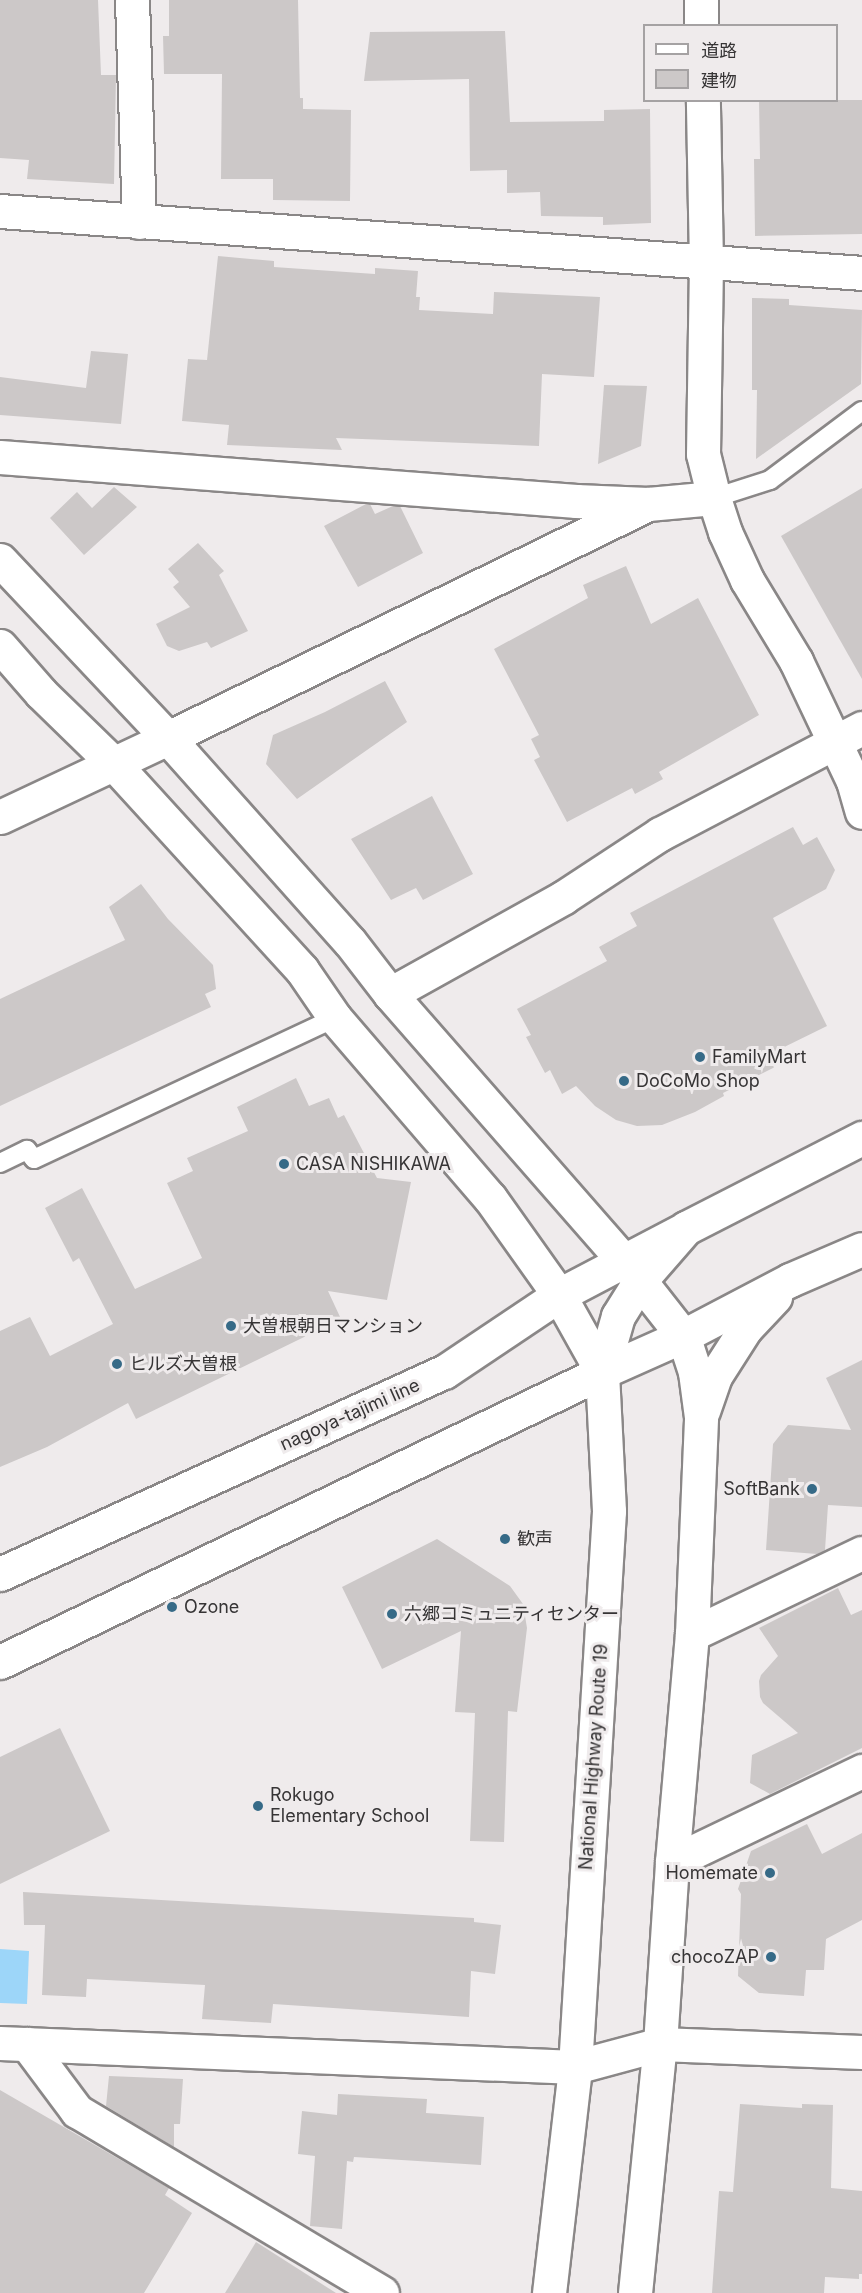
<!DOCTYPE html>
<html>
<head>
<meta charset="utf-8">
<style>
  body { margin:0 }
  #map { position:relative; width:862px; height:2293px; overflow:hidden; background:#efebec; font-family:Inter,"Noto Sans JP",sans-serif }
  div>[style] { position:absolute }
  .water>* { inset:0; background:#9dd6f9 }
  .building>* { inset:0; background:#ccc8c8 }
  .roads { filter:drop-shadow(2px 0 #8a8787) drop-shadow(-2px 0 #8a8787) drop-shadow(0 2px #8a8787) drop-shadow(0 -2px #8a8787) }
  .lane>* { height:18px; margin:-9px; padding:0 9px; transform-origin:9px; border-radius:9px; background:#fff }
  .street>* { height:33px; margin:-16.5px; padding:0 16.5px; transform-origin:16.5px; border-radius:16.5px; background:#fff }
  .secondary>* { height:33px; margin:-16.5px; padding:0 16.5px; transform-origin:16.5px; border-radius:16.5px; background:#fff }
  .primary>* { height:33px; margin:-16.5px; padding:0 16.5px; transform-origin:16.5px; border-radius:16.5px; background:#fff }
  .highway>* { height:33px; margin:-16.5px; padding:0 16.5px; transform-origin:16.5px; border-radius:16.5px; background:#fff }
  .dots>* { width:16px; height:16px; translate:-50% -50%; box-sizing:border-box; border:3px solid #efebec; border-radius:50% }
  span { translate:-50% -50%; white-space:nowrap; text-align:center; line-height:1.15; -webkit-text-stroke:6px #efebec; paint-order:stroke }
  .poi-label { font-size:18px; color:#363435 }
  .left { translate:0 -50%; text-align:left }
  .right { translate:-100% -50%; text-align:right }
  .street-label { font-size:18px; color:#363435 }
  .legend { position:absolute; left:643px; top:24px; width:195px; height:78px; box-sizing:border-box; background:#efebec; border:2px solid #a5a2a3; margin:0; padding:8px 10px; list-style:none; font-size:18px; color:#363435 }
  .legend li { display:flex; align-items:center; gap:12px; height:30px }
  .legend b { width:30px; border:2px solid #a5a2a3 }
</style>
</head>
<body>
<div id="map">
  <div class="water">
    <div style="clip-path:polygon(0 1949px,29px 1951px,27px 2004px,0 2003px)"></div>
  </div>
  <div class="building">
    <div style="clip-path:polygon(0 0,98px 0,101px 75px,116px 75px,114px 184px,27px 179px,29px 160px,0 158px)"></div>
    <div style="clip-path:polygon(169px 0,298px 0,300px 98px,303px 98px,303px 109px,351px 110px,350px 201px,273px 200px,273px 179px,221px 179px,222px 74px,164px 74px,163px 36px,169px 36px)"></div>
    <div style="clip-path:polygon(505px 31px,510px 122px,604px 121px,604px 110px,650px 109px,651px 223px,603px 225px,603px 217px,541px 216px,540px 192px,507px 193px,507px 170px,470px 171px,469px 79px,364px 81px,370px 32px)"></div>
    <div style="clip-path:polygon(759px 100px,862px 100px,862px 234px,755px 236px,754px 159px,760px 159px)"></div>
    <div style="clip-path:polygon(218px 256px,274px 261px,274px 267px,375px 274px,375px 268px,418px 271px,416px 297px,420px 297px,419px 310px,493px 314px,494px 292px,600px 297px,594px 377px,542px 374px,539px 446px,336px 438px,342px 450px,227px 445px,229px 425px,182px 421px,188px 359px,207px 360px)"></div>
    <div style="clip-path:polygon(752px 298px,789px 299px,789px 305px,862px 310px,861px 384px,756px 459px,757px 390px,752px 390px)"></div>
    <div style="clip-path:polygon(91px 351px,128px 354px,121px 424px,0 415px,0 377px,86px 388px)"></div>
    <div style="clip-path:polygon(604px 385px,647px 386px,641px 446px,598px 464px)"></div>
    <div style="clip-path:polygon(114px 487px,137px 507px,84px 555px,50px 518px,77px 492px,92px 508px)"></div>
    <div style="clip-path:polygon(862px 488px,862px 679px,781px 536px)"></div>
    <div style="clip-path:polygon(366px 504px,370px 504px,375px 514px,393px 506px,400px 506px,423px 553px,358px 587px,324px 526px)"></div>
    <div style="clip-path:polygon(198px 543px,224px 571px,219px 575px,248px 631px,211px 648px,207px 642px,179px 651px,167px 646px,156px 624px,190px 607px,173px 587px,179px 582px,168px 569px)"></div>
    <div style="clip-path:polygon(626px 566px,651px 624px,698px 598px,759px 715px,659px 772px,663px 779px,635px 794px,632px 788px,567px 822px,534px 760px,540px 757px,531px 739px,539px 735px,494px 649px,588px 598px,583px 585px)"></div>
    <div style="clip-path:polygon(385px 681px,407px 722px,297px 799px,266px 764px,273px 735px,325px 712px)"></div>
    <div style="clip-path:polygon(432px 796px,473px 874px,423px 900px,416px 888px,391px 900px,351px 839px)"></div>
    <div style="clip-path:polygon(793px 827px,803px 845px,817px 837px,835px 870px,826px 889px,773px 918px,827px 1026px,768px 1055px,775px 1067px,723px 1093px,724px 1096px,695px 1112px,662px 1125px,637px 1126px,616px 1120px,595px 1106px,576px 1086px,562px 1094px,550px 1070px,545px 1073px,526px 1037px,531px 1035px,517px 1009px,607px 961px,599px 947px,637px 926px,630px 913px)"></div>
    <div style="clip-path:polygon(141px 884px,168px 919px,213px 965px,216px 989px,205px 994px,211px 1007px,0 1106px,0 999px,125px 940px,109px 907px)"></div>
    <div style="clip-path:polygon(296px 1078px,309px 1106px,329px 1098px,338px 1118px,344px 1115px,377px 1178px,411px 1182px,387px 1300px,328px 1291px,341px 1319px,136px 1419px,128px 1403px,47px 1447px,0 1467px,0 1331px,30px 1317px,50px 1356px,113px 1324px,79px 1258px,73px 1262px,45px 1208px,82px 1188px,135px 1289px,202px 1258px,167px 1183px,193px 1171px,187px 1158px,248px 1131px,237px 1107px)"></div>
    <div style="clip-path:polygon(862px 1360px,862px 1507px,828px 1505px,825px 1550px,817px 1554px,766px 1550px,773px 1444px,788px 1425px,851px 1430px,826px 1378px)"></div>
    <div style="clip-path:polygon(437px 1539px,510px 1586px,523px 1604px,527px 1628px,517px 1712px,508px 1711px,504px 1842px,470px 1841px,475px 1713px,455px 1712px,461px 1631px,382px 1669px,342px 1587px)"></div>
    <div style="clip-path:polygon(838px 1588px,851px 1615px,862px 1610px,862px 1748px,770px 1794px,750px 1783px,752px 1755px,798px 1733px,763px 1703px,760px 1697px,759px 1681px,761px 1675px,778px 1656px,759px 1628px)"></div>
    <div style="clip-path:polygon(60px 1728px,110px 1831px,0 1884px,0 1757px)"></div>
    <div style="clip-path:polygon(807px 1824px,822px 1854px,862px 1833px,862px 1920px,826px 1939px,824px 1970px,806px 1970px,804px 1996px,759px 1993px,738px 1976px,741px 1894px,738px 1889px,751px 1851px)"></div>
    <div style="clip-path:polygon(23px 1892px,474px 1918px,474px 1922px,501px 1925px,495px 1974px,471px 1971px,469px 2017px,273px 2004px,271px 2023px,202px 2019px,205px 1985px,87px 1979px,86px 1997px,42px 1995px,45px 1925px,24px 1925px)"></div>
    <div style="clip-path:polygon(109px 2076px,183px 2079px,180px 2124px,174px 2124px,174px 2147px,106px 2106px)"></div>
    <div style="clip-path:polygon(0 2090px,169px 2188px,165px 2195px,192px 2213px,144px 2293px,0 2293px)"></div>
    <div style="clip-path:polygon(338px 2094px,427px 2099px,426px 2113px,484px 2117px,481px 2165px,354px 2157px,353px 2162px,347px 2161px,342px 2229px,310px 2226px,315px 2156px,298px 2154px,302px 2111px,337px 2115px)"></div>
    <div style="clip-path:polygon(740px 2104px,802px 2108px,802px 2104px,833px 2105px,831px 2188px,862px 2191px,862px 2274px,859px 2274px,859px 2279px,825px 2277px,824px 2293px,712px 2293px,719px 2191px,733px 2192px)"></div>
    <div style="clip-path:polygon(256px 2242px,336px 2293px,225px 2293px)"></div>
  </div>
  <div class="roads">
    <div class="lane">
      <div style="left:714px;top:498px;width:59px;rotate:-17.8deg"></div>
      <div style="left:770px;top:480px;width:115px;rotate:-36.9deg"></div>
      <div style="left:0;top:1163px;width:30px;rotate:-26deg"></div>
      <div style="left:27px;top:1150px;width:11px;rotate:52deg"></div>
      <div style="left:34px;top:1159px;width:332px;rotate:-25.1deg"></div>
    </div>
    <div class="street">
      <div style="left:132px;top:0;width:222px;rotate:88.2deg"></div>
      <div style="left:0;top:211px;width:864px;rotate:4.11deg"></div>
      <div style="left:0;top:457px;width:578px;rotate:4.37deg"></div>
      <div style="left:576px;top:501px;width:72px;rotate:2.4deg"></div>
      <div style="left:714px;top:498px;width:36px;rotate:72deg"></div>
      <div style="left:725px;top:532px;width:53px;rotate:65.4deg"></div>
      <div style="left:747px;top:580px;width:95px;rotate:58.8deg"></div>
      <div style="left:796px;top:661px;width:133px;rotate:64.6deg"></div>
      <div style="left:853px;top:781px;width:32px;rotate:74deg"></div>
      <div style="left:692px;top:1634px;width:188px;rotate:-25.5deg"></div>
      <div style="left:672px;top:1862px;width:211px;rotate:-25.6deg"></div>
      <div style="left:0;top:2043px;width:576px;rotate:2.39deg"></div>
      <div style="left:27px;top:2044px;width:84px;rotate:53.3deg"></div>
      <div style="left:77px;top:2111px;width:355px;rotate:30.8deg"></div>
    </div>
    <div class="secondary">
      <div style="left:701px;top:0;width:26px;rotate:90deg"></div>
      <div style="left:0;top:560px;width:245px;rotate:46.7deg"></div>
      <div style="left:168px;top:738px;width:273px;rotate:48.3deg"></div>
      <div style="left:350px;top:942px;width:66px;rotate:52.4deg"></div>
      <div style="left:390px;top:994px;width:356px;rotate:48.8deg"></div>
      <div style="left:625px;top:1262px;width:94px;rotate:51.9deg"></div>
      <div style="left:0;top:646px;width:62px;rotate:48.9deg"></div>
      <div style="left:41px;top:693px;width:102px;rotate:44.2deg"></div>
      <div style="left:114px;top:764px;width:279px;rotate:47.6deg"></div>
      <div style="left:302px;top:970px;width:58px;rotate:55.5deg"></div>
      <div style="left:335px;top:1018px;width:238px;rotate:49.3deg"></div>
      <div style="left:490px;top:1198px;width:119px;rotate:54.6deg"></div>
      <div style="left:559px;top:1295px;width:88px;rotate:60.8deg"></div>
      <div style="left:0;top:817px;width:186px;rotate:-25.2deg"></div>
      <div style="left:168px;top:738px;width:534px;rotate:-25.99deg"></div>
      <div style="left:648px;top:504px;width:66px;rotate:-5.2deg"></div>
      <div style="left:714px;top:498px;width:45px;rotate:-104deg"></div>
      <div style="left:703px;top:454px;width:191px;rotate:-89.1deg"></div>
      <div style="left:706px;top:263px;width:163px;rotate:-91.1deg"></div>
      <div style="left:390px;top:994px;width:199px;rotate:-29.1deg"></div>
      <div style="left:564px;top:897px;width:115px;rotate:-33.3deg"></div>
      <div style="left:660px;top:834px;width:228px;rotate:-27.7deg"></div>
      <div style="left:575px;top:2067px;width:88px;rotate:-15.1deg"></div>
      <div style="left:660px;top:2044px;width:202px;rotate:2.3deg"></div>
    </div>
    <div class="primary">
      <div style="left:0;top:1574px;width:488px;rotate:-24.5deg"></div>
      <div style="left:444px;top:1372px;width:138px;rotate:-33.8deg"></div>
      <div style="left:559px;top:1295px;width:140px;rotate:-27.7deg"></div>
      <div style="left:0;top:1662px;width:668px;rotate:-25.72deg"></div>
      <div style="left:602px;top:1372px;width:89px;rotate:-24deg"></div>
    </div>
    <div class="highway">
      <div style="left:703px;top:1411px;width:37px;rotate:-71deg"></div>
      <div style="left:715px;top:1376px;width:56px;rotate:-57.4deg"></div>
      <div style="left:745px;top:1329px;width:44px;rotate:-46.8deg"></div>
      <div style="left:549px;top:2293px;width:227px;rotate:-83.4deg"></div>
      <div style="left:575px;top:2067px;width:557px;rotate:-86.5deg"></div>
      <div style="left:609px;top:1511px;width:139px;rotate:-92.9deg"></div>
      <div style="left:602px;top:1372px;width:58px;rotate:-74.1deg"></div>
      <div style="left:618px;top:1316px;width:40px;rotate:-58deg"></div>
      <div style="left:639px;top:1282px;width:72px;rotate:-49deg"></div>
      <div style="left:686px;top:1228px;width:198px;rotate:-27.1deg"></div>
      <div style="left:635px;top:2293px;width:250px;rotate:-84.3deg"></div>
      <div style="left:660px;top:2044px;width:182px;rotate:-86.2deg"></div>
      <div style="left:672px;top:1862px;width:229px;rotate:-85deg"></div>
      <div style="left:692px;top:1634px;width:217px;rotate:-87.6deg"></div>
      <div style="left:701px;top:1417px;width:45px;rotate:-97.6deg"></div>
      <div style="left:695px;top:1372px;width:38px;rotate:-108deg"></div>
      <div style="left:683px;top:1336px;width:121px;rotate:-27.6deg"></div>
      <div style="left:790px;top:1280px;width:78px;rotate:-23.3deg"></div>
    </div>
  </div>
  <div class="dots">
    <div style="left:700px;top:1057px;background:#366a87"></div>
    <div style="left:624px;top:1081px;background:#366a87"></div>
    <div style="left:284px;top:1164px;background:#366a87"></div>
    <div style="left:231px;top:1326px;background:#366a87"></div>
    <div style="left:117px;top:1364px;background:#366a87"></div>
    <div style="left:812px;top:1489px;background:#366a87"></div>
    <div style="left:505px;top:1539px;background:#366a87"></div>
    <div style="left:172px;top:1607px;background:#366a87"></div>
    <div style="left:392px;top:1614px;background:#366a87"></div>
    <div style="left:258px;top:1806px;background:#366a87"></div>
    <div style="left:770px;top:1873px;background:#366a87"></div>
    <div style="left:771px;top:1957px;background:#366a87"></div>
  </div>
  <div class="poi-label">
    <span class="left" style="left:712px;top:1057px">FamilyMart</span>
    <span class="left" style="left:636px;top:1081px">DoCoMo Shop</span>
    <span class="left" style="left:296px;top:1164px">CASA NISHIKAWA</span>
    <span class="left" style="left:243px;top:1326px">大曽根朝日マンション</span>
    <span class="left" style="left:129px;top:1364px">ヒルズ大曽根</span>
    <span class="right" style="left:800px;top:1489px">SoftBank</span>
    <span class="left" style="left:517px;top:1539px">歓声</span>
    <span class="left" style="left:184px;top:1607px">Ozone</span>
    <span class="left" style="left:404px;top:1614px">六郷コミュニティセンター</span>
    <span class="left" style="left:270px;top:1806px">Rokugo<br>Elementary School</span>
    <span class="right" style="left:758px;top:1873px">Homemate</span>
    <span class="right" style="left:759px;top:1957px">chocoZAP</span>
  </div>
  <div class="street-label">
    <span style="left:350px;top:1415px;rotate:-24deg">nagoya-tajimi line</span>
    <span style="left:594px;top:1757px;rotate:-86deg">National Highway Route 19</span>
  </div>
  <ul class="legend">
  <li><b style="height:8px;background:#fff"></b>道路</li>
  <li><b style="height:16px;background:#ccc8c8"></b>建物</li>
  </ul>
</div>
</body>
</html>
